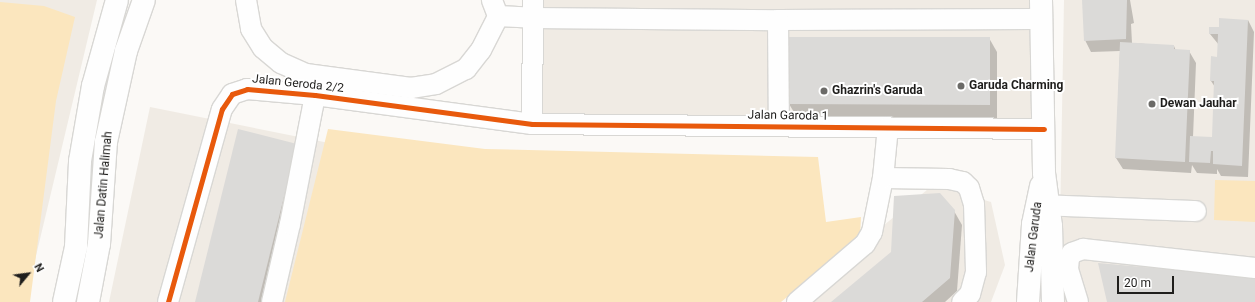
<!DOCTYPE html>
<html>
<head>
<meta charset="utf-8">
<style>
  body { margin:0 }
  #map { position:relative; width:1255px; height:302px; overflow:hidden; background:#fbf9f6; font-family:Roboto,sans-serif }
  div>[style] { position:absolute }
  .built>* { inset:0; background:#f0ebe4 }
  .green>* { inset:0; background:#fbe6be }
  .shadow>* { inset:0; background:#0003 }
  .building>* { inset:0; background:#dbdad8 }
  .roads { filter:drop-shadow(1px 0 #d8d7d4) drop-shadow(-1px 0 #d8d7d4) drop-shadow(0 1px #d8d7d4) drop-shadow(0 -1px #d8d7d4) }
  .minor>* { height:20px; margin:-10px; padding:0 10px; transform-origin:10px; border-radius:10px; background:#fefefe }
  .major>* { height:22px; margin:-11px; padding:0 11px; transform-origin:11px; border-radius:11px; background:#fefefe }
  .cycleway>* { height:5px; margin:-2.5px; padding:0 2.5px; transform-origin:2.5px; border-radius:2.5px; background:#e8590c }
  .dots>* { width:11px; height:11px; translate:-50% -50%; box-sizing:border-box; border:2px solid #fff; border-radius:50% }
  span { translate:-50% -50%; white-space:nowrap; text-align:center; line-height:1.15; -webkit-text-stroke:4px #fff; paint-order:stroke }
  .street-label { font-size:12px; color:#1f1e1c }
  .poi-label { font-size:12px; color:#1f1e1c; font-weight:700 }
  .left { translate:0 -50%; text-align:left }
  .north { position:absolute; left:8px; top:254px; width:40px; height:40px; -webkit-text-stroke:3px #fff; paint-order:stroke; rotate:61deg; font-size:11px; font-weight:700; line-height:16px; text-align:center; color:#1f1e1c }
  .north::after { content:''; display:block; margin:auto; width:14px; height:18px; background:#1f1e1c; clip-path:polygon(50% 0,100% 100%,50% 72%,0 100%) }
  .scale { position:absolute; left:1117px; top:276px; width:57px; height:18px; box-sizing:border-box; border:2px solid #1f1e1c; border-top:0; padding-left:5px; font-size:12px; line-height:14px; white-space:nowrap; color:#1f1e1c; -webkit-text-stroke:3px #fff; paint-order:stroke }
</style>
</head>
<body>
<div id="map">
  <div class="built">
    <div style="clip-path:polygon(0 0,97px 0,25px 302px,0 302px)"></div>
    <div style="clip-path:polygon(541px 0,1029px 0,1032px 121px,541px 116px)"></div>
    <div style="clip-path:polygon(1064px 0,1255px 0,1255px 302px,1064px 302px,1059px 281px)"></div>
    <div style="clip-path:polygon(150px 107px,339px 145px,306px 302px,109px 302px)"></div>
    <div style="clip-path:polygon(933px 185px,991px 202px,1005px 265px,991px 302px,790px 302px)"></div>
  </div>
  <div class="green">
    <div style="clip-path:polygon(0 2px,44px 6px,75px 17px,56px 101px,30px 302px,0 302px)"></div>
    <div style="clip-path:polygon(328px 129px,485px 149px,818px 157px,826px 222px,861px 217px,860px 237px,781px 302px,285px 302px)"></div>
    <div style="clip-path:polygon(1215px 180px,1255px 181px,1255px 222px,1214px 220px)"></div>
  </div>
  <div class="shadow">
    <div style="clip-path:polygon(1083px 0,1130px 0,1134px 23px,1131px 24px,1132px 43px,1174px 46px,1176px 51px,1189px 51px,1196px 63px,1193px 137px,1213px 138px,1215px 87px,1211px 81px,1212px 58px,1218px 58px,1219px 45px,1210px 34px,1220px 28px,1248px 20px,1254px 32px,1248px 177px,1221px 176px,1217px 169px,1217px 174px,1197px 173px,1192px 165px,1191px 173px,1123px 169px,1116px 158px,1120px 51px,1091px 52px,1085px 40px)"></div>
    <div style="clip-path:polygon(989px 38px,997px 52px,997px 118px,797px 117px,789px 104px)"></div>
    <div style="clip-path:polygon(296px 145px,269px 302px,196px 302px)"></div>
    <div style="clip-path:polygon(954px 211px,962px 225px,957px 291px,945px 302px,832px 302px)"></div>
  </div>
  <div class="building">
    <div style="clip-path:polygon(1082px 0,1127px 0,1126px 39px,1084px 41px)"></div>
    <div style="clip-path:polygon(1219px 18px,1248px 20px,1242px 166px,1213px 164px,1213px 151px,1211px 151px,1210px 163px,1189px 162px,1190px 136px,1212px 137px,1214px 81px,1210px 81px,1211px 56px,1217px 57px,1218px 34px,1209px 34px,1209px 27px,1219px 27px)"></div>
    <div style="clip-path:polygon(788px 37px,990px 37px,990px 105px,788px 104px)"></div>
    <div style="clip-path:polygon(1120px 42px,1174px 45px,1174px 49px,1190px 50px,1185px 162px,1115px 158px)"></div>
    <div style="clip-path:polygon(238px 129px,297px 144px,258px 302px,195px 302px)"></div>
    <div style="clip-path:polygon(940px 193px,955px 210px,950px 278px,922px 302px,831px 302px,891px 252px,894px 196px)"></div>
    <div style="clip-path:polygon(1098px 263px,1255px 277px,1255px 302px,1107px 302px)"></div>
  </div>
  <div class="roads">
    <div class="minor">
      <div style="left:246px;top:0;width:29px;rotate:80deg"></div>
      <div style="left:251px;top:29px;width:22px;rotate:58deg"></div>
      <div style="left:263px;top:48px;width:23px;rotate:40deg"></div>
      <div style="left:281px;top:63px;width:27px;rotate:24deg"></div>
      <div style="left:306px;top:74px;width:106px;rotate:7.6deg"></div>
      <div style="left:411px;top:88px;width:25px;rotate:-9deg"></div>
      <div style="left:436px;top:84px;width:34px;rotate:-27deg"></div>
      <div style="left:466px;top:69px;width:24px;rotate:-52deg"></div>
      <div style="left:481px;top:50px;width:38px;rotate:-63deg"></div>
      <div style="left:498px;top:16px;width:17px;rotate:-111deg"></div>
      <div style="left:498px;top:16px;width:35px;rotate:3deg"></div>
      <div style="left:533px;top:18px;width:245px;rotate:0.5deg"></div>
      <div style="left:778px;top:20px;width:264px;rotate:-0.2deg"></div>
      <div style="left:778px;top:20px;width:106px;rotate:89.5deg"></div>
      <div style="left:532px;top:124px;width:124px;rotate:-89.5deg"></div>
      <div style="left:883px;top:178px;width:66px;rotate:0.9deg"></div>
      <div style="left:949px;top:179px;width:14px;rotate:12deg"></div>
      <div style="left:963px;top:182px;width:8px;rotate:45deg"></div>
      <div style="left:969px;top:188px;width:17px;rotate:73deg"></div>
      <div style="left:974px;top:204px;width:68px;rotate:88.3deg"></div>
      <div style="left:976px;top:272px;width:23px;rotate:105deg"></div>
      <div style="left:970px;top:294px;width:11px;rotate:135deg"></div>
      <div style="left:1037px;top:205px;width:159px;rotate:2.2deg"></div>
      <div style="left:168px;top:302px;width:200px;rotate:-74.4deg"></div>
      <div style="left:222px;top:109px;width:18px;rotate:-56deg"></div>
      <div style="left:232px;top:94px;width:16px;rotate:-18deg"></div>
      <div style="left:247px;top:89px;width:68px;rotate:5deg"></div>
      <div style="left:315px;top:95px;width:219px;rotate:7.6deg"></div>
      <div style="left:532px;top:124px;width:512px;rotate:0.56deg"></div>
      <div style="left:272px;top:302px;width:80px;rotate:-77deg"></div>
      <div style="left:290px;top:224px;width:131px;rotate:-79deg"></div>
      <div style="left:797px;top:302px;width:89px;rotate:-40.5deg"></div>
      <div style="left:865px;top:244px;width:14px;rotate:-60deg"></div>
      <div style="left:872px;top:232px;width:55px;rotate:-78.5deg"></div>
      <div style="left:883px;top:178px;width:51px;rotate:-84.4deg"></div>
      <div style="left:1078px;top:302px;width:34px;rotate:-107deg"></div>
      <div style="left:1068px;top:269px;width:11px;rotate:-85deg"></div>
      <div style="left:1069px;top:258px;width:6px;rotate:-59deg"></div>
      <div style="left:1072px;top:253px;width:12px;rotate:-20deg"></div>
      <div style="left:1083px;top:249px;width:173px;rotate:6.3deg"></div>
    </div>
    <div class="major">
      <div style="left:1041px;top:0;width:173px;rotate:89deg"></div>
      <div style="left:1044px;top:173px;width:53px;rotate:82.5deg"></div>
      <div style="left:1051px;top:226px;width:76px;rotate:88.5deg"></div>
      <div style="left:64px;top:302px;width:56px;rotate:-77.7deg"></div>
      <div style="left:76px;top:247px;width:86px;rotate:-87.3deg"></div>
      <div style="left:80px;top:161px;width:76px;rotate:-80.2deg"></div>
      <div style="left:93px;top:86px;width:89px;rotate:-74.4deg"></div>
      <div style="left:88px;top:302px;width:59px;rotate:-79.3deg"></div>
      <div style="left:99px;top:244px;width:102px;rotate:-86.1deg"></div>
      <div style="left:106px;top:142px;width:93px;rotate:-77.6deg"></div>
      <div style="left:126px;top:51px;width:54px;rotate:-70.6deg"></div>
      <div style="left:1028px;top:302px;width:78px;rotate:-86.3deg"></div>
      <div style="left:1033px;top:224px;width:39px;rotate:-78deg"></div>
    </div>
  </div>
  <div class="cycleway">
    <div style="left:168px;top:302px;width:200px;rotate:-74.4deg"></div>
    <div style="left:222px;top:109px;width:18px;rotate:-56deg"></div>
    <div style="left:232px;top:94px;width:16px;rotate:-18deg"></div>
    <div style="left:247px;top:89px;width:68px;rotate:5deg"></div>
    <div style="left:315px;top:95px;width:219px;rotate:7.6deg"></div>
    <div style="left:532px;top:124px;width:512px;rotate:0.56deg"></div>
  </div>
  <div class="dots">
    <div style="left:961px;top:86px;background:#6c6b68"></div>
    <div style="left:824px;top:91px;background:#6c6b68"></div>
    <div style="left:1152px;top:104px;background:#6c6b68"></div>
  </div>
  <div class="street-label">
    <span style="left:298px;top:84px;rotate:6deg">Jalan Geroda 2/2</span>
    <span style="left:788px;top:116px;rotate:1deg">Jalan Garoda 1</span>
    <span style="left:104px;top:185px;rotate:-85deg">Jalan Datin Halimah</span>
    <span style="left:1034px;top:237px;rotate:-83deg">Jalan Garuda</span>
  </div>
  <div class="poi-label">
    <span class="left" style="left:969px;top:86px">Garuda Charming</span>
    <span class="left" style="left:832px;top:91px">Ghazrin's Garuda</span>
    <span class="left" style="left:1160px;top:104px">Dewan Jauhar</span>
  </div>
  <div class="north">N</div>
  <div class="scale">20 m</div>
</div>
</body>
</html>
